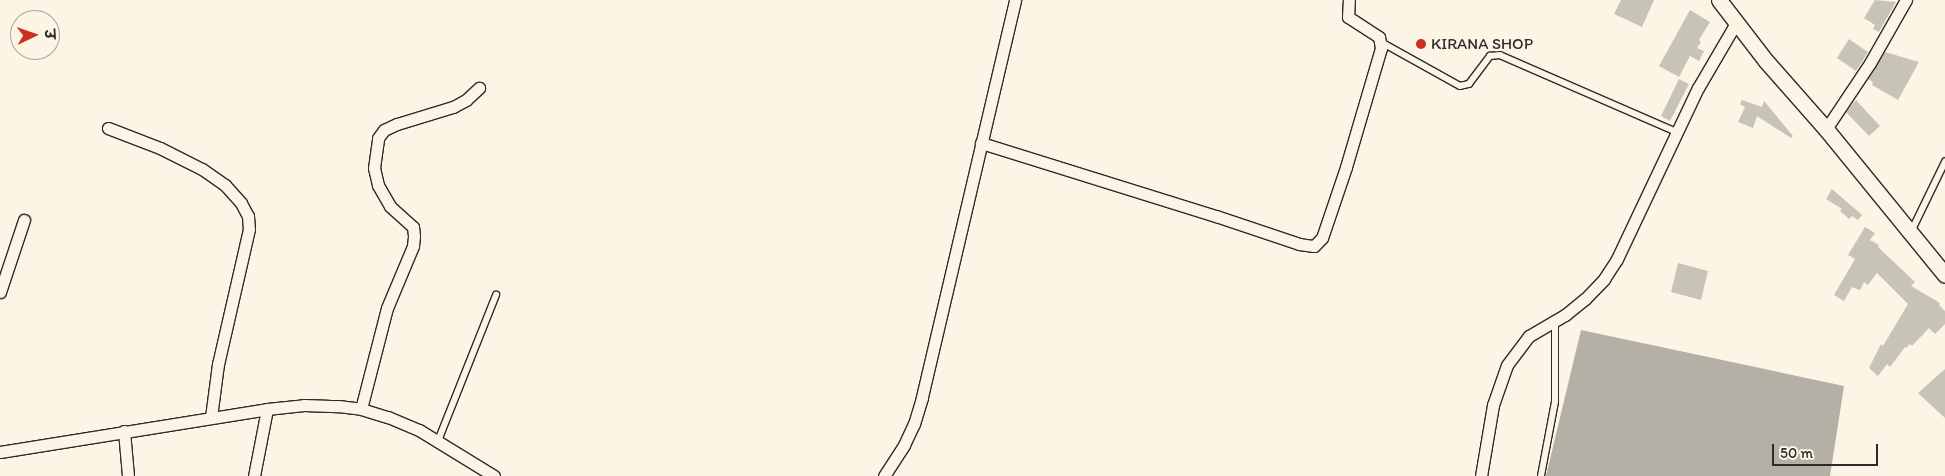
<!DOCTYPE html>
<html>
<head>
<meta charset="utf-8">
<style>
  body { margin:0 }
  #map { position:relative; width:1945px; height:476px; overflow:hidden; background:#fcf5e5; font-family:Itim,"Playpen Sans Deva",sans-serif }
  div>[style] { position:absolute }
  .water>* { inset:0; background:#b4b0a5 }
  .building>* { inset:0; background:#c8c3b7 }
  .roads { filter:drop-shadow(1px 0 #2b2b2b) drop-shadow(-1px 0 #2b2b2b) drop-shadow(0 1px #2b2b2b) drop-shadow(0 -1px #2b2b2b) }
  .service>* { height:5.5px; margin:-2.75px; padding:0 2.75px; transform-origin:2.75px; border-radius:2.75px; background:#fcf5e5 }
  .minor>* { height:11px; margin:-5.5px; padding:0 5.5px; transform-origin:5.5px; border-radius:5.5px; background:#fcf5e5 }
  .tertiary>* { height:15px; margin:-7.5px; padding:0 7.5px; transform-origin:7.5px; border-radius:7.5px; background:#fcf5e5 }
  .dots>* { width:14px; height:14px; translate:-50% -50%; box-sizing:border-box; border:2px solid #fcf5e5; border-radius:50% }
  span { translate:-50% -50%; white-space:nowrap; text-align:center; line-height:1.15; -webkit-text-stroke:4.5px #fcf5e5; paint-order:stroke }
  .poi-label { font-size:16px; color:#2b2b2b }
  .left { translate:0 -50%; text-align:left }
  .north { position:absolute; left:10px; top:10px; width:50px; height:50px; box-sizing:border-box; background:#fcf5e5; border:1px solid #a8a49b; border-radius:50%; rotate:87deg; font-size:14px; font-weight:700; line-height:20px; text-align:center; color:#2b2b2b }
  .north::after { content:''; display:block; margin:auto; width:18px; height:22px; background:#c8321e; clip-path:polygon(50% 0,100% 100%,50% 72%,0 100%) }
  .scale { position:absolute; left:1772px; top:444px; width:106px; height:22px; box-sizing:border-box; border:2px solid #2b2b2b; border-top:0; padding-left:6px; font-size:15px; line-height:18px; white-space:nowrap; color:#2b2b2b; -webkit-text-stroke:4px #fcf5e5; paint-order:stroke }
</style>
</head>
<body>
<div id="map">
  <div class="water">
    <div style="clip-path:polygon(1581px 330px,1844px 386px,1830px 476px,1546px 476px)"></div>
  </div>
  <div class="building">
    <div style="clip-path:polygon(1621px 0,1654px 0,1642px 27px,1614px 14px)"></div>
    <div style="clip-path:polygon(1875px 0,1896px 2px,1879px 32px,1873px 29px,1875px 25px,1864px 18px)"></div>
    <div style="clip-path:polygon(1690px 10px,1710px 22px,1699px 40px,1701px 42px,1697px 48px,1704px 51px,1699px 61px,1690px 56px,1679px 77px,1659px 66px)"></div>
    <div style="clip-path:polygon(1849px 39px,1868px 52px,1856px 71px,1837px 58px)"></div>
    <div style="clip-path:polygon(1885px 52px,1919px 62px,1898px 100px,1872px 85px,1873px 82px,1868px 79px)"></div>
    <div style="clip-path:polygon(1679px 79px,1689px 84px,1670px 121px,1661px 116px)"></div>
    <div style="clip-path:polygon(1742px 100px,1762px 107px,1764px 101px,1793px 136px,1791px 138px,1757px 116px,1753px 128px,1738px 122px,1745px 107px,1740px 104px)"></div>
    <div style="clip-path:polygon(1856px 100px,1880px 126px,1869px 136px,1846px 112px)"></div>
    <div style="clip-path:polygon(1832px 189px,1862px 215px,1858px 220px,1852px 216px,1849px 219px,1840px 211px,1842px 209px,1826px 199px)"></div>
    <div style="clip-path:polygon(1865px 227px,1875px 233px,1870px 240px,1879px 245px,1878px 247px,1915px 282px,1911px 286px,1940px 303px,1939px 305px,1945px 311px,1945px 324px,1935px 334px,1929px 328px,1912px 346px,1910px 344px,1906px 348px,1905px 347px,1890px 367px,1887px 364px,1878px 376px,1869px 368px,1881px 344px,1883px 346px,1908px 304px,1877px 273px,1868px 285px,1864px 282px,1860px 290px,1852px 287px,1844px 301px,1834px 295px,1855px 259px,1848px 255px)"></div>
    <div style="clip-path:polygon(1678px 263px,1708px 271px,1701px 300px,1671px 292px)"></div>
    <div style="clip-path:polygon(1945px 369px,1945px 418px,1918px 393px)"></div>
  </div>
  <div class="roads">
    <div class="service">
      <div style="left:1381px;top:42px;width:90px;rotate:29.1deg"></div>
      <div style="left:1460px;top:86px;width:9px;rotate:-13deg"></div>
      <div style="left:1469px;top:84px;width:35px;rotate:-53deg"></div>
      <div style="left:1490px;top:56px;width:10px;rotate:-6deg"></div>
      <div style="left:1500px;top:55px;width:193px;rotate:23.5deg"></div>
      <div style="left:1911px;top:232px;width:78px;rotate:-64.1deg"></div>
      <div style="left:438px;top:441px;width:157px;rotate:-68.3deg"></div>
      <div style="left:1541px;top:476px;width:75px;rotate:-79.3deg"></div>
      <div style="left:1555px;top:402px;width:81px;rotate:-90deg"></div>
    </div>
    <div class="minor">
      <div style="left:108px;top:128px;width:56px;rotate:21deg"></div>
      <div style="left:160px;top:148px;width:47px;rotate:26.6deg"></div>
      <div style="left:202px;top:169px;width:28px;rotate:35deg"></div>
      <div style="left:225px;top:185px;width:24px;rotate:48deg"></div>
      <div style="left:241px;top:203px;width:15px;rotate:62deg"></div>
      <div style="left:248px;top:216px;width:13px;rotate:86deg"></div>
      <div style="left:249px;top:229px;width:139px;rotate:102.9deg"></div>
      <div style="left:218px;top:364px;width:53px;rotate:97.5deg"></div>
      <div style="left:1826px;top:129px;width:79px;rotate:-56.3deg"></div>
      <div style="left:1870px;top:63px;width:73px;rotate:-60.3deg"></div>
      <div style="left:981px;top:143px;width:246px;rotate:17.3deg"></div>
      <div style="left:1216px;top:216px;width:88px;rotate:18.6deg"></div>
      <div style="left:1299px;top:244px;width:15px;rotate:8deg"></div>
      <div style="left:1314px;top:246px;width:11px;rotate:-45deg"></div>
      <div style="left:1322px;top:238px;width:75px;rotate:-71.3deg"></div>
      <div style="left:1346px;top:167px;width:124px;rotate:-73.6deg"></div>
      <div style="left:1381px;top:48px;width:11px;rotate:-100deg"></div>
      <div style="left:1379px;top:37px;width:37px;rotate:-147deg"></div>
      <div style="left:1348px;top:17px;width:17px;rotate:-87deg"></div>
      <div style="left:0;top:292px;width:76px;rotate:-71.6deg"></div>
      <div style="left:361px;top:409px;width:104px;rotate:-75.6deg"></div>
      <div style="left:387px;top:308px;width:67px;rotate:-67.2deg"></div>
      <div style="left:413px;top:246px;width:10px;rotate:-84deg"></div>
      <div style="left:414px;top:236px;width:9px;rotate:-96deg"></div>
      <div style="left:413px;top:227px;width:31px;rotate:-138deg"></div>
      <div style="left:390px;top:206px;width:24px;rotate:-120deg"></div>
      <div style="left:378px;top:185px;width:17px;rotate:-103deg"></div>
      <div style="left:374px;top:168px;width:30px;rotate:-82deg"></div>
      <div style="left:378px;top:138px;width:10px;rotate:-53deg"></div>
      <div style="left:384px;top:130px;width:14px;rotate:-25deg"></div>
      <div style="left:397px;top:124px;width:59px;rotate:-16.9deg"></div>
      <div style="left:453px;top:107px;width:15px;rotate:-28deg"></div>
      <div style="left:466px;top:100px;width:18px;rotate:-43deg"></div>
      <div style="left:124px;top:431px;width:45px;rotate:84.9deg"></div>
      <div style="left:0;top:452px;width:270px;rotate:-9.1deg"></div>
      <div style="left:267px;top:409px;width:37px;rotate:-6deg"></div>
      <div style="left:304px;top:405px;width:34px;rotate:2deg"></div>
      <div style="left:338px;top:406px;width:23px;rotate:7deg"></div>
      <div style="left:361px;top:409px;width:28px;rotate:17deg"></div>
      <div style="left:388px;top:417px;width:34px;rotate:23deg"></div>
      <div style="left:419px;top:430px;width:88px;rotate:31.5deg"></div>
      <div style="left:254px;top:476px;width:68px;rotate:-79deg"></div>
      <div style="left:884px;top:476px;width:37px;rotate:-57deg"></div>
      <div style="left:904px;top:445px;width:23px;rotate:-65deg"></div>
      <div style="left:914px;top:424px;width:28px;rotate:-73deg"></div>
      <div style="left:922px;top:397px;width:408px;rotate:-76.8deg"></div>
      <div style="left:1481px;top:476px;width:72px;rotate:-80.4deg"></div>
      <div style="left:1493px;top:405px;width:42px;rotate:-70.7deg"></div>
      <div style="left:1507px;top:365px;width:36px;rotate:-53deg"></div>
      <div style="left:1529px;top:336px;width:42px;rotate:-30.3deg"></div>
      <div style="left:1565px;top:315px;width:26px;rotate:-39deg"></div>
      <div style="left:1585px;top:299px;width:28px;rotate:-46deg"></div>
      <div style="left:1604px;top:279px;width:24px;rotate:-57deg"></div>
      <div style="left:1617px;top:259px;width:189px;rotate:-64.7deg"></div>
      <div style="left:1698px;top:88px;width:75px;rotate:-59.7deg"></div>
    </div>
    <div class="tertiary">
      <div style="left:1719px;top:0;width:77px;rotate:52.4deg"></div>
      <div style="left:1766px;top:61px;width:91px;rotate:48.6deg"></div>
      <div style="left:1826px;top:129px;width:188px;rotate:50.8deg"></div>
    </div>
  </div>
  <div class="dots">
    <div style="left:1421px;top:44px;background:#c8321e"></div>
  </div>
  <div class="poi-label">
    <span class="left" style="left:1431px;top:44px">KIRANA SHOP</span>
  </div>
  <div class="north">उ</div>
  <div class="scale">50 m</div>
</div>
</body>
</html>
